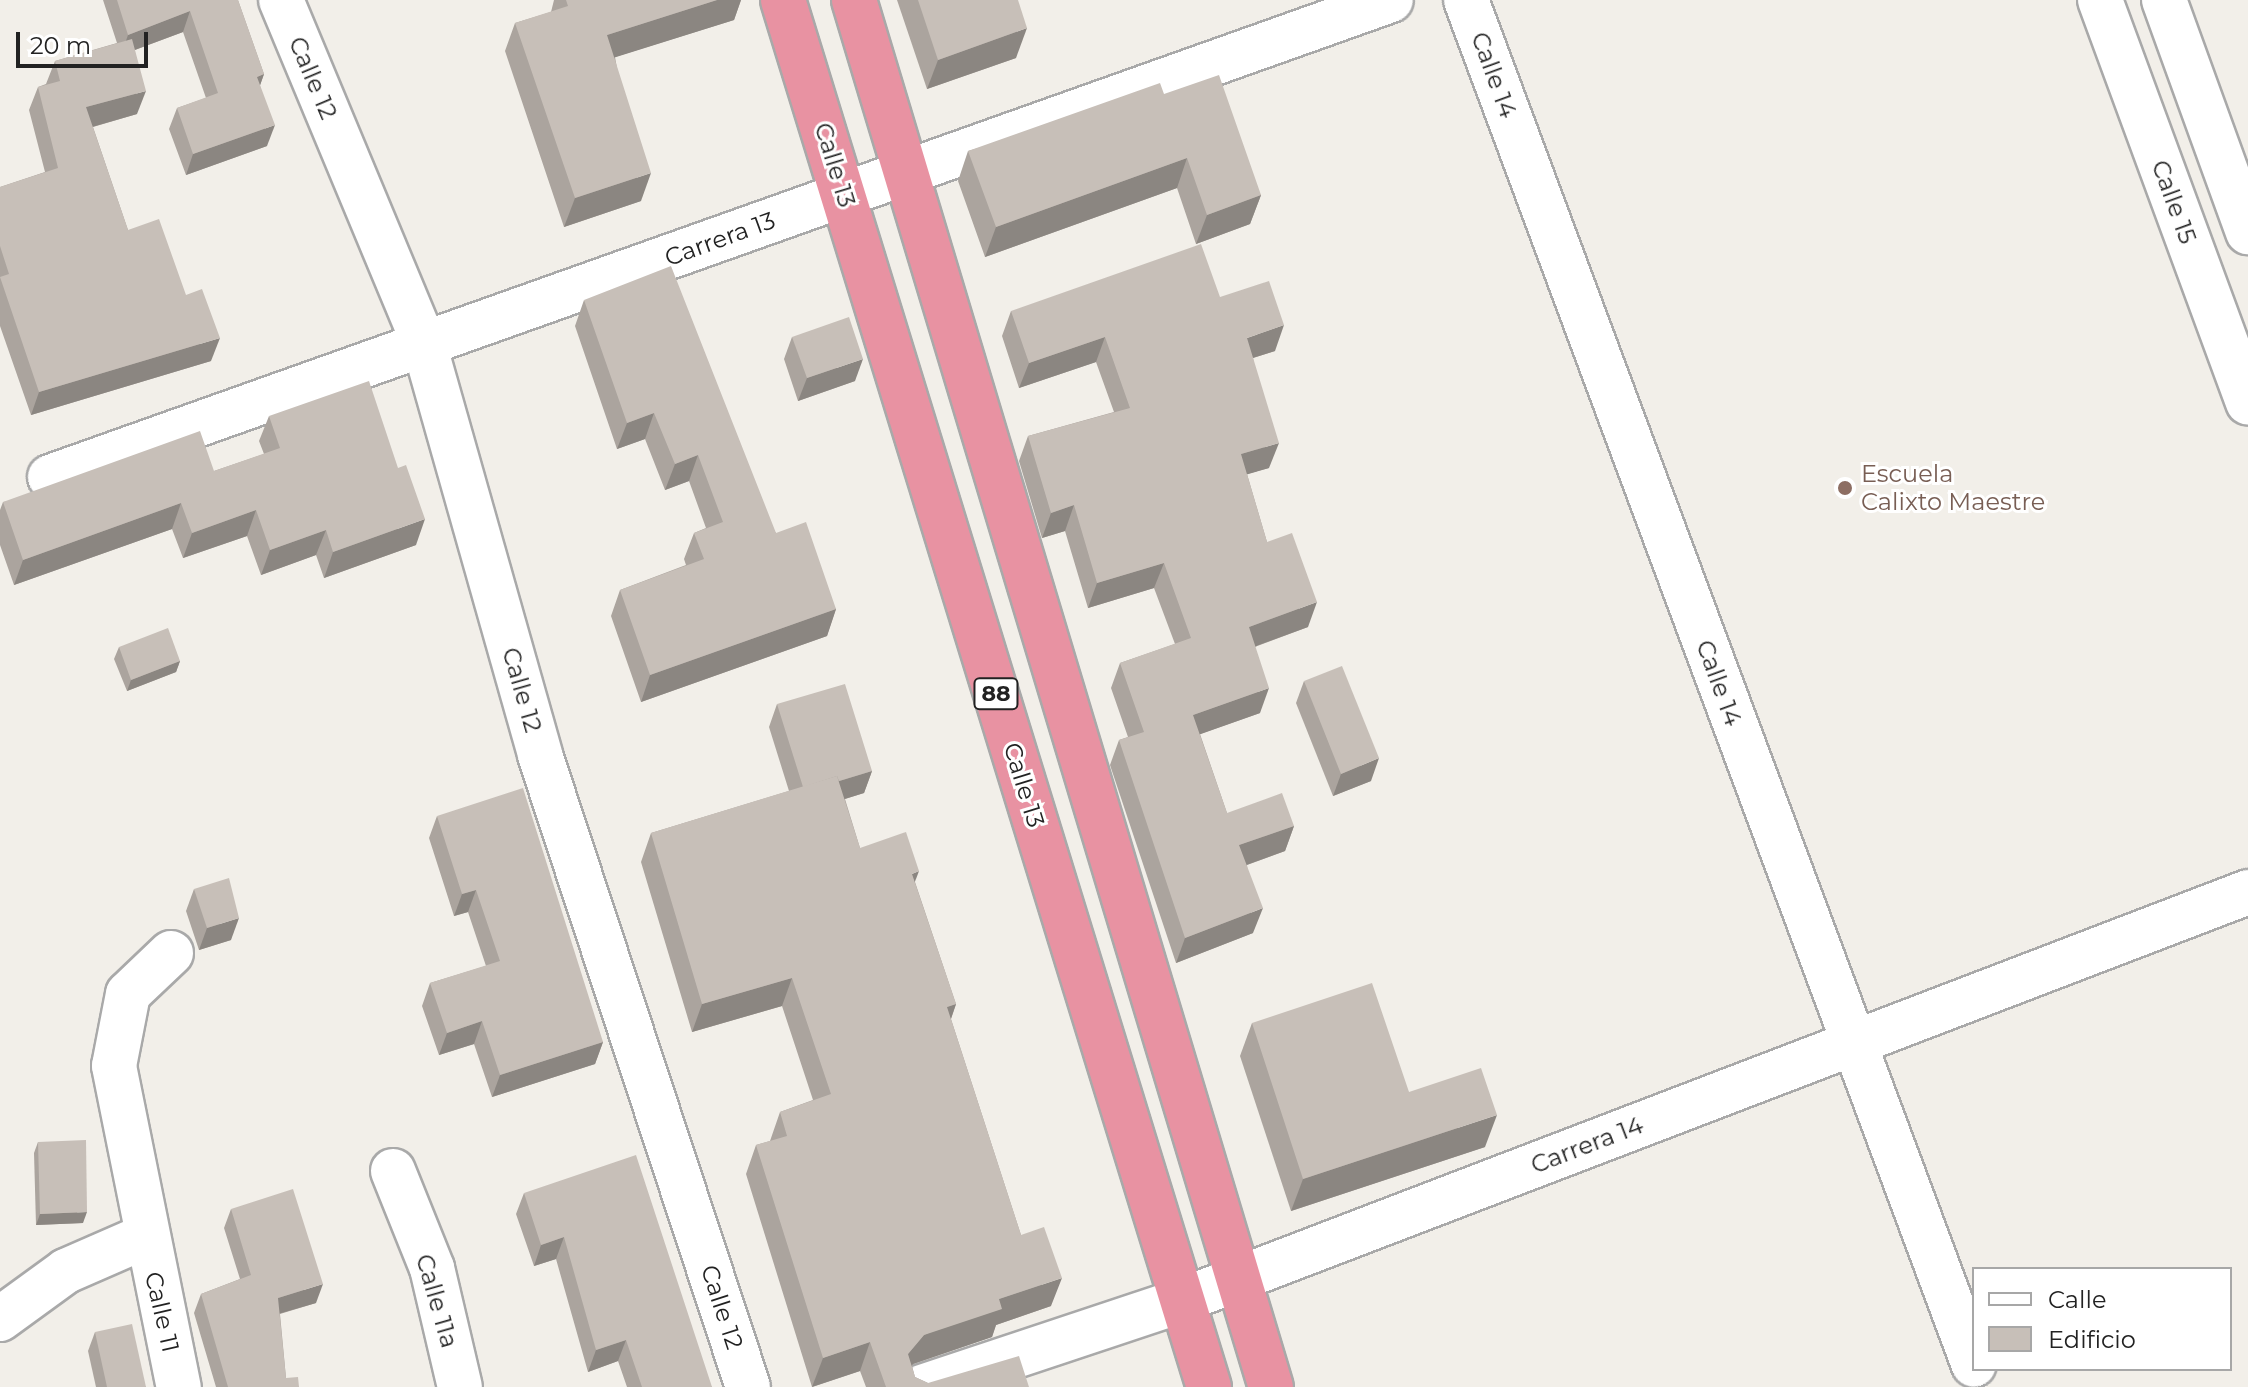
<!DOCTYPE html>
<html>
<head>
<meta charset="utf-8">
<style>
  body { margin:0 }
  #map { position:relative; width:2248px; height:1387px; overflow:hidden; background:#f2efe9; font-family:Montserrat,sans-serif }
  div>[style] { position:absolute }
  .roads { filter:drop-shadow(2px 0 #a9a9a9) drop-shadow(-2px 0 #a9a9a9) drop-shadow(0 2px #a9a9a9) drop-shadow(0 -2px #a9a9a9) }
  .minor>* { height:44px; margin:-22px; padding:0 22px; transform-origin:22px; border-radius:22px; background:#fff }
  .highway>* { height:44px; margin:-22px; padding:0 22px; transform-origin:22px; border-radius:22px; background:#e892a2 }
  .wall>* { inset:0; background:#aba49e }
  .shaded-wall>* { inset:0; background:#8b8681 }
  .building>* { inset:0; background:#c7bfb8 }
  .dots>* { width:22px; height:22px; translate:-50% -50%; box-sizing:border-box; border:4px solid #fff; border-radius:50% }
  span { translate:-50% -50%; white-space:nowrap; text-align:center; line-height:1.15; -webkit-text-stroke:6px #fff; paint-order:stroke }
  .shield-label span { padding:2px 6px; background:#fff; border:2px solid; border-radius:6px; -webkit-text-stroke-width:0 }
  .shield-label { font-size:22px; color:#222; font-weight:700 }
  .street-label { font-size:24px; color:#222 }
  .education-label { font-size:24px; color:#785e54 }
  .left { translate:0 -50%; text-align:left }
  .legend { position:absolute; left:1972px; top:1267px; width:260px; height:104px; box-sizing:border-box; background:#fff; border:2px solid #a7a7a7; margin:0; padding:10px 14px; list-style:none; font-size:24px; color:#222 }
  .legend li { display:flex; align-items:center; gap:16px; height:40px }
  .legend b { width:40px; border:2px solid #a7a7a7 }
  .scale { position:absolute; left:16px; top:32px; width:132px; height:36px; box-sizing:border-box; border:4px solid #222; border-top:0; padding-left:10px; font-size:24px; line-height:28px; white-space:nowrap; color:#222; -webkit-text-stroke:6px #fff; paint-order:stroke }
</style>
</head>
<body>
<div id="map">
  <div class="roads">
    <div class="minor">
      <div style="left:281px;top:0;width:373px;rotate:67.4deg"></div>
      <div style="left:424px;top:344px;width:427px;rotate:74.2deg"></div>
      <div style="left:540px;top:755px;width:665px;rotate:71.78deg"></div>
      <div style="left:1466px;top:0;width:1456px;rotate:69.59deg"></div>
      <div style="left:2100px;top:0;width:429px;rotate:69.8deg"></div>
      <div style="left:2164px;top:0;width:247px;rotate:70.1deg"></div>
      <div style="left:50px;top:477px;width:1423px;rotate:-19.58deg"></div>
      <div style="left:171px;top:953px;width:59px;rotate:136.4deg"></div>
      <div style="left:128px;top:994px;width:73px;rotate:101deg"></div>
      <div style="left:114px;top:1066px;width:328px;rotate:78.6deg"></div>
      <div style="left:393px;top:1171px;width:105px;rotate:68.1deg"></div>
      <div style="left:432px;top:1268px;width:122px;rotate:76.8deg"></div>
      <div style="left:0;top:1319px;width:82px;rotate:-36deg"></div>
      <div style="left:66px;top:1271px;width:85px;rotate:-23.6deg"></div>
      <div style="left:922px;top:1387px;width:272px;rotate:-18.4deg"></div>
      <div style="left:1180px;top:1301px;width:1144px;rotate:-20.95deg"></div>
    </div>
    <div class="highway">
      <div style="left:783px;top:0;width:1451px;rotate:72.93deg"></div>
      <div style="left:854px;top:0;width:1448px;rotate:73.27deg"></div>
    </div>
  </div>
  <div class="wall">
    <div style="clip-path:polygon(103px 0,238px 0,264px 74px,260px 85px,267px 146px,186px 175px,169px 129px,177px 108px,206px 98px,183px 32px,135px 50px,137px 114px,93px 127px,128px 230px,211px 361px,31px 415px,0 326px,0 187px,45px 172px,29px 110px,38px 87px,46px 84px,55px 61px,117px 43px)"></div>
    <div style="clip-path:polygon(554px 0,741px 0,734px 20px,615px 57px,641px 201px,564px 227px,505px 51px,515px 23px,551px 12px)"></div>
    <div style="clip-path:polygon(897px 0,1018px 0,1016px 58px,927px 89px)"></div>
    <div style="clip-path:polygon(1164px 94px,1261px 195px,1250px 224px,1196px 244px,1177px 188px,985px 257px,958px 181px,968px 151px)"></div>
    <div style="clip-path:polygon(584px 300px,776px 533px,836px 609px,827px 636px,641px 702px,611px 616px,620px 590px,686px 565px,684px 559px,694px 533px,706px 528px,689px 481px,665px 490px,645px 439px,617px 449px,575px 326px)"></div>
    <div style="clip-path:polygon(1011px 311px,1275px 351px,1253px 358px,1269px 468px,1247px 474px,1267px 542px,1308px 627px,1255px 647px,1260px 713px,1200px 734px,1227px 813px,1294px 826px,1285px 851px,1247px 865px,1253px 933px,1176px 963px,1110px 765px,1119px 740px,1128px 737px,1111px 688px,1120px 663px,1175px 644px,1154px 588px,1088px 608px,1065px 531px,1042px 538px,1019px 461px,1028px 436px,1114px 412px,1096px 362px,1019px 388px,1002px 336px)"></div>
    <div style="clip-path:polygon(792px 337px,855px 381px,798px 401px,784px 359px)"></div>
    <div style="clip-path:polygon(269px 416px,416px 545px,324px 578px,316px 555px,261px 575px,247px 536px,183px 558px,172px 529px,14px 585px,0 545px,0 510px,3px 502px,214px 471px,264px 454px,259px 441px)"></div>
    <div style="clip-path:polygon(119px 647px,180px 661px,176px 672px,127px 691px,114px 659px)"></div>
    <div style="clip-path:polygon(1304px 681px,1371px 781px,1333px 796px,1296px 703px)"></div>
    <div style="clip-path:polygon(777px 704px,872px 771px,864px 793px,845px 799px,860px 848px,915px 882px,956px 1004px,951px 1019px,1021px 1235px,1051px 1306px,996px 1325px,992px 1337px,913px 1364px,912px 1366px,915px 1377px,928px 1383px,1029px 1387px,866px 1387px,860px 1371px,812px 1387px,746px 1174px,756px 1145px,770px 1141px,780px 1112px,813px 1100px,782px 1006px,692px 1032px,641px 862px,651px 833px,789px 791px,769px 727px)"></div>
    <div style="clip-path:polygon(437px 816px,603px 1042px,595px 1064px,492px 1097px,474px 1044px,439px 1055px,422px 1006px,430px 983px,486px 966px,468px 912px,454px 916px,429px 838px)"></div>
    <div style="clip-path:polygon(194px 889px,231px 940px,199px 950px,186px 911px)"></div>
    <div style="clip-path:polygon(1252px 1023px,1409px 1092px,1485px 1147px,1291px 1211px,1240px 1056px)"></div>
    <div style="clip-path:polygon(38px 1142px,83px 1223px,36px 1225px,34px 1153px)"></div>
    <div style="clip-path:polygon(524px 1193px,712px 1387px,627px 1387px,618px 1361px,588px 1372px,556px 1259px,534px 1266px,516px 1214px)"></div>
    <div style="clip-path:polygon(231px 1209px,316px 1303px,280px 1314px,286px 1378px,299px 1387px,216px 1387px,194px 1313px,201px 1294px,240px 1279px,224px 1228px)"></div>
    <div style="clip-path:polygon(95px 1332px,146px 1387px,96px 1387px,88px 1351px)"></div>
  </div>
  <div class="shaded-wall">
    <div style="clip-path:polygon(717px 0,741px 0,734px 20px,597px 63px,607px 35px)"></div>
    <div style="clip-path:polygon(190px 11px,183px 32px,121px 55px,128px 35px)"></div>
    <div style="clip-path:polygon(1027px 28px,1016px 58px,927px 89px,938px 60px)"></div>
    <div style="clip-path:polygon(264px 74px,257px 94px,257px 77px)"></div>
    <div style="clip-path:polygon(146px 91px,137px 114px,78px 131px,86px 107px)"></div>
    <div style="clip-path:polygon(275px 125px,267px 146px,186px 175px,193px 154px)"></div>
    <div style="clip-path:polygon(1187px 158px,1177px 188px,985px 257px,996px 227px)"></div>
    <div style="clip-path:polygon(651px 173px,641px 201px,564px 227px,575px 198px)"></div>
    <div style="clip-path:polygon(1261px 195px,1250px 224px,1196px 244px,1207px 215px)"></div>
    <div style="clip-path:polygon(1284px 325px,1275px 351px,1237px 363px,1247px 338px)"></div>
    <div style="clip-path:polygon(1105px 337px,1096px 362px,1019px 388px,1029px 363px)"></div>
    <div style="clip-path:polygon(220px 338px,211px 361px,31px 415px,39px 392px)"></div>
    <div style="clip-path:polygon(863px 359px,855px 381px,798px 401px,807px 378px)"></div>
    <div style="clip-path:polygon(654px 413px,645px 439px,617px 449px,627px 423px)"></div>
    <div style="clip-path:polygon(1279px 443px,1269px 468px,1231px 479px,1241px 454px)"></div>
    <div style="clip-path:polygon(698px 455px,689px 481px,665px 490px,675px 464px)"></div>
    <div style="clip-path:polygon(181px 503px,172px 529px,14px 585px,23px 560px)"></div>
    <div style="clip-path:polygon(1074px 505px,1065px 531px,1042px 538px,1051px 513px)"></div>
    <div style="clip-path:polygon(256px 510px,247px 536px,183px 558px,192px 533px)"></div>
    <div style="clip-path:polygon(425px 519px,416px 545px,324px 578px,333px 552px)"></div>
    <div style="clip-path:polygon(326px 530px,316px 555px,261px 575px,270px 550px)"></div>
    <div style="clip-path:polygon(1164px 563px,1154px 588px,1088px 608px,1097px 583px)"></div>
    <div style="clip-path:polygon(1317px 602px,1308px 627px,1240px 652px,1249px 627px)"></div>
    <div style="clip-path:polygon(836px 609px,827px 636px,641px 702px,650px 675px)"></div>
    <div style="clip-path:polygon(180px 661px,176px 672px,127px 691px,131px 680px)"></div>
    <div style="clip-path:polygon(1269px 688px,1260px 713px,1184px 740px,1193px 715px)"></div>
    <div style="clip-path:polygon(1379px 758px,1371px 781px,1333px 796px,1341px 774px)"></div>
    <div style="clip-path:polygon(872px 771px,864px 793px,796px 814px,804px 792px)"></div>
    <div style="clip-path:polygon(1294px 826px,1285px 851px,1230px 871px,1239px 845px)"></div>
    <div style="clip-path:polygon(919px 871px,908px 900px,912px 874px)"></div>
    <div style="clip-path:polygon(476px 890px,468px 912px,454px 916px,462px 894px)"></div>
    <div style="clip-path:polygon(1263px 908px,1253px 933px,1176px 963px,1185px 938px)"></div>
    <div style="clip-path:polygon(239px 918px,231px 940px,199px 950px,207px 928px)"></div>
    <div style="clip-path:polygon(792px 978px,782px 1006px,692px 1032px,702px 1004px)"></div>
    <div style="clip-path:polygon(956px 1004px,946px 1033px,947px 1007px)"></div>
    <div style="clip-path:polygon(482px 1021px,474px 1044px,439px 1055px,447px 1033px)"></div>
    <div style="clip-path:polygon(603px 1042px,595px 1064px,492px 1097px,500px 1075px)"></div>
    <div style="clip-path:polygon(1497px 1115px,1485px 1147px,1291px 1211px,1303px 1179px)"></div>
    <div style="clip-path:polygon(87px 1212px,83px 1223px,36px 1225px,40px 1214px)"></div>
    <div style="clip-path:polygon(564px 1237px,556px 1259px,534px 1266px,541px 1245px)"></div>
    <div style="clip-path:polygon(1062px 1278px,1051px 1306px,996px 1325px,992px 1337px,913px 1364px,897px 1383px,908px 1354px,924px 1335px,999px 1299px)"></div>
    <div style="clip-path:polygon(323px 1284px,316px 1303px,271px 1316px,278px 1298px)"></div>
    <div style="clip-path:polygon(626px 1340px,618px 1361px,588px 1372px,596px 1350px)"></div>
    <div style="clip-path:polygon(870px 1342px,860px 1371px,812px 1387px,823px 1358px)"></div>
  </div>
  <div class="building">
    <div style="clip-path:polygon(117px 0,238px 0,264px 74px,257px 77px,275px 125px,193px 154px,177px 108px,218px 93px,190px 11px,128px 35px)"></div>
    <div style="clip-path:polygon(566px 0,717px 0,607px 35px,651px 173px,575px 198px,515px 23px,568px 6px)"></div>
    <div style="clip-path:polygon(918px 0,1018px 0,1027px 28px,938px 60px)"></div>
    <div style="clip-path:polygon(132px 39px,146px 91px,86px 107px,128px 230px,159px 219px,186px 295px,202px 289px,220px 338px,39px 392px,0 277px,9px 274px,0 246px,0 187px,58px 168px,38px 87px,60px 81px,55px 61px)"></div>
    <div style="clip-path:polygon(1219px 75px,1261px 195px,1207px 215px,1187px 158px,996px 227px,968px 151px,1160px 83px,1164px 94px)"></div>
    <div style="clip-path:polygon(1201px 244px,1220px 297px,1269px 281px,1284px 325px,1247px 338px,1279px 443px,1241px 454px,1267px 542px,1292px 533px,1317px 602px,1249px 627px,1269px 688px,1193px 715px,1227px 813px,1282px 793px,1294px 826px,1239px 845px,1263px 908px,1185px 938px,1119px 740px,1144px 732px,1120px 663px,1191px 638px,1164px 563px,1097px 583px,1074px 505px,1051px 513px,1028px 436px,1130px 408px,1105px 337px,1029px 363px,1011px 311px)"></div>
    <div style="clip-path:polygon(671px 266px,776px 533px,806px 522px,836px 609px,650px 675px,620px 590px,704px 559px,694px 533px,723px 522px,698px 455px,675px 464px,654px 413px,627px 423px,584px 300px)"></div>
    <div style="clip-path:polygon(849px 317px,863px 359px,807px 378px,792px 337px)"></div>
    <div style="clip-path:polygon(369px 381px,398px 468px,406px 465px,425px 519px,333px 552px,326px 530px,270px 550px,256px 510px,192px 533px,181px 503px,23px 560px,3px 502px,200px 431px,214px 471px,280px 448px,269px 416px)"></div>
    <div style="clip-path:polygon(168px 628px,180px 661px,131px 680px,119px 647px)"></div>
    <div style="clip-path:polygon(1342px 666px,1379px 758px,1341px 774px,1304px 681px)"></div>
    <div style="clip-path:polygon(845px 684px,872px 771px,839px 781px,837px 776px,803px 787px,777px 704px)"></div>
    <div style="clip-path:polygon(837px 776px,860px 848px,906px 832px,919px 871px,912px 874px,956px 1004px,947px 1007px,1021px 1235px,1044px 1227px,1062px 1278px,999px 1299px,1002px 1309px,924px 1335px,908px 1354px,915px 1377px,928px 1383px,1019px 1356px,1029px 1387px,886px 1387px,870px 1342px,823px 1358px,756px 1145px,787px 1136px,780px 1112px,831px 1094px,792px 978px,702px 1004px,651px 833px)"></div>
    <div style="clip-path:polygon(523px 788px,603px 1042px,500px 1075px,482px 1021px,447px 1033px,430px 983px,500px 961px,476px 890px,462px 894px,437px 816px)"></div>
    <div style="clip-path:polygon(229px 878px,239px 918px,207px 928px,194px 889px)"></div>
    <div style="clip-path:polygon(1372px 983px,1409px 1092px,1481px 1068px,1497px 1115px,1303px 1179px,1252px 1023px)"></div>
    <div style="clip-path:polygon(86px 1140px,87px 1212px,40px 1214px,38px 1142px)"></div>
    <div style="clip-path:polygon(636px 1155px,712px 1387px,642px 1387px,626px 1340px,596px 1350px,564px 1237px,541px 1245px,524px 1193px)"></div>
    <div style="clip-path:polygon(293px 1189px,323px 1284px,278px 1298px,286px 1378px,298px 1377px,299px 1387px,228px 1387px,201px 1294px,251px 1275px,231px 1209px)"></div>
    <div style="clip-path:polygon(132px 1324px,146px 1387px,107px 1387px,95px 1332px)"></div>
  </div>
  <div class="dots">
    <div style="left:1845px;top:488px;background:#8d6e63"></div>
  </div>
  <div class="shield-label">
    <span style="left:996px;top:694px">88</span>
  </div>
  <div class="street-label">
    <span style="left:1494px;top:75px;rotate:70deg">Calle 14</span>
    <span style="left:313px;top:78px;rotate:67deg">Calle 12</span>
    <span style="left:835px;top:165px;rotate:73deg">Calle 13</span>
    <span style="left:2174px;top:202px;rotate:70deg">Calle 15</span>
    <span style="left:720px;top:239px;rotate:-20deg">Carrera 13</span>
    <span style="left:1719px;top:683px;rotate:70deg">Calle 14</span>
    <span style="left:522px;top:690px;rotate:74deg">Calle 12</span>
    <span style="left:1024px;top:785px;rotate:73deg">Calle 13</span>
    <span style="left:1587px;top:1145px;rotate:-21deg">Carrera 14</span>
    <span style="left:437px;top:1301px;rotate:74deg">Calle 11a</span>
    <span style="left:722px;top:1307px;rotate:72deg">Calle 12</span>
    <span style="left:162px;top:1312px;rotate:77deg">Calle 11</span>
  </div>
  <div class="education-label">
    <span class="left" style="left:1861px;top:488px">Escuela<br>Calixto Maestre</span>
  </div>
  <ul class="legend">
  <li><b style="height:10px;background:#fff"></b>Calle</li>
  <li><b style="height:22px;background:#c7bfb8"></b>Edificio</li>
  </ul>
  <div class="scale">20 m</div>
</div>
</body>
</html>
